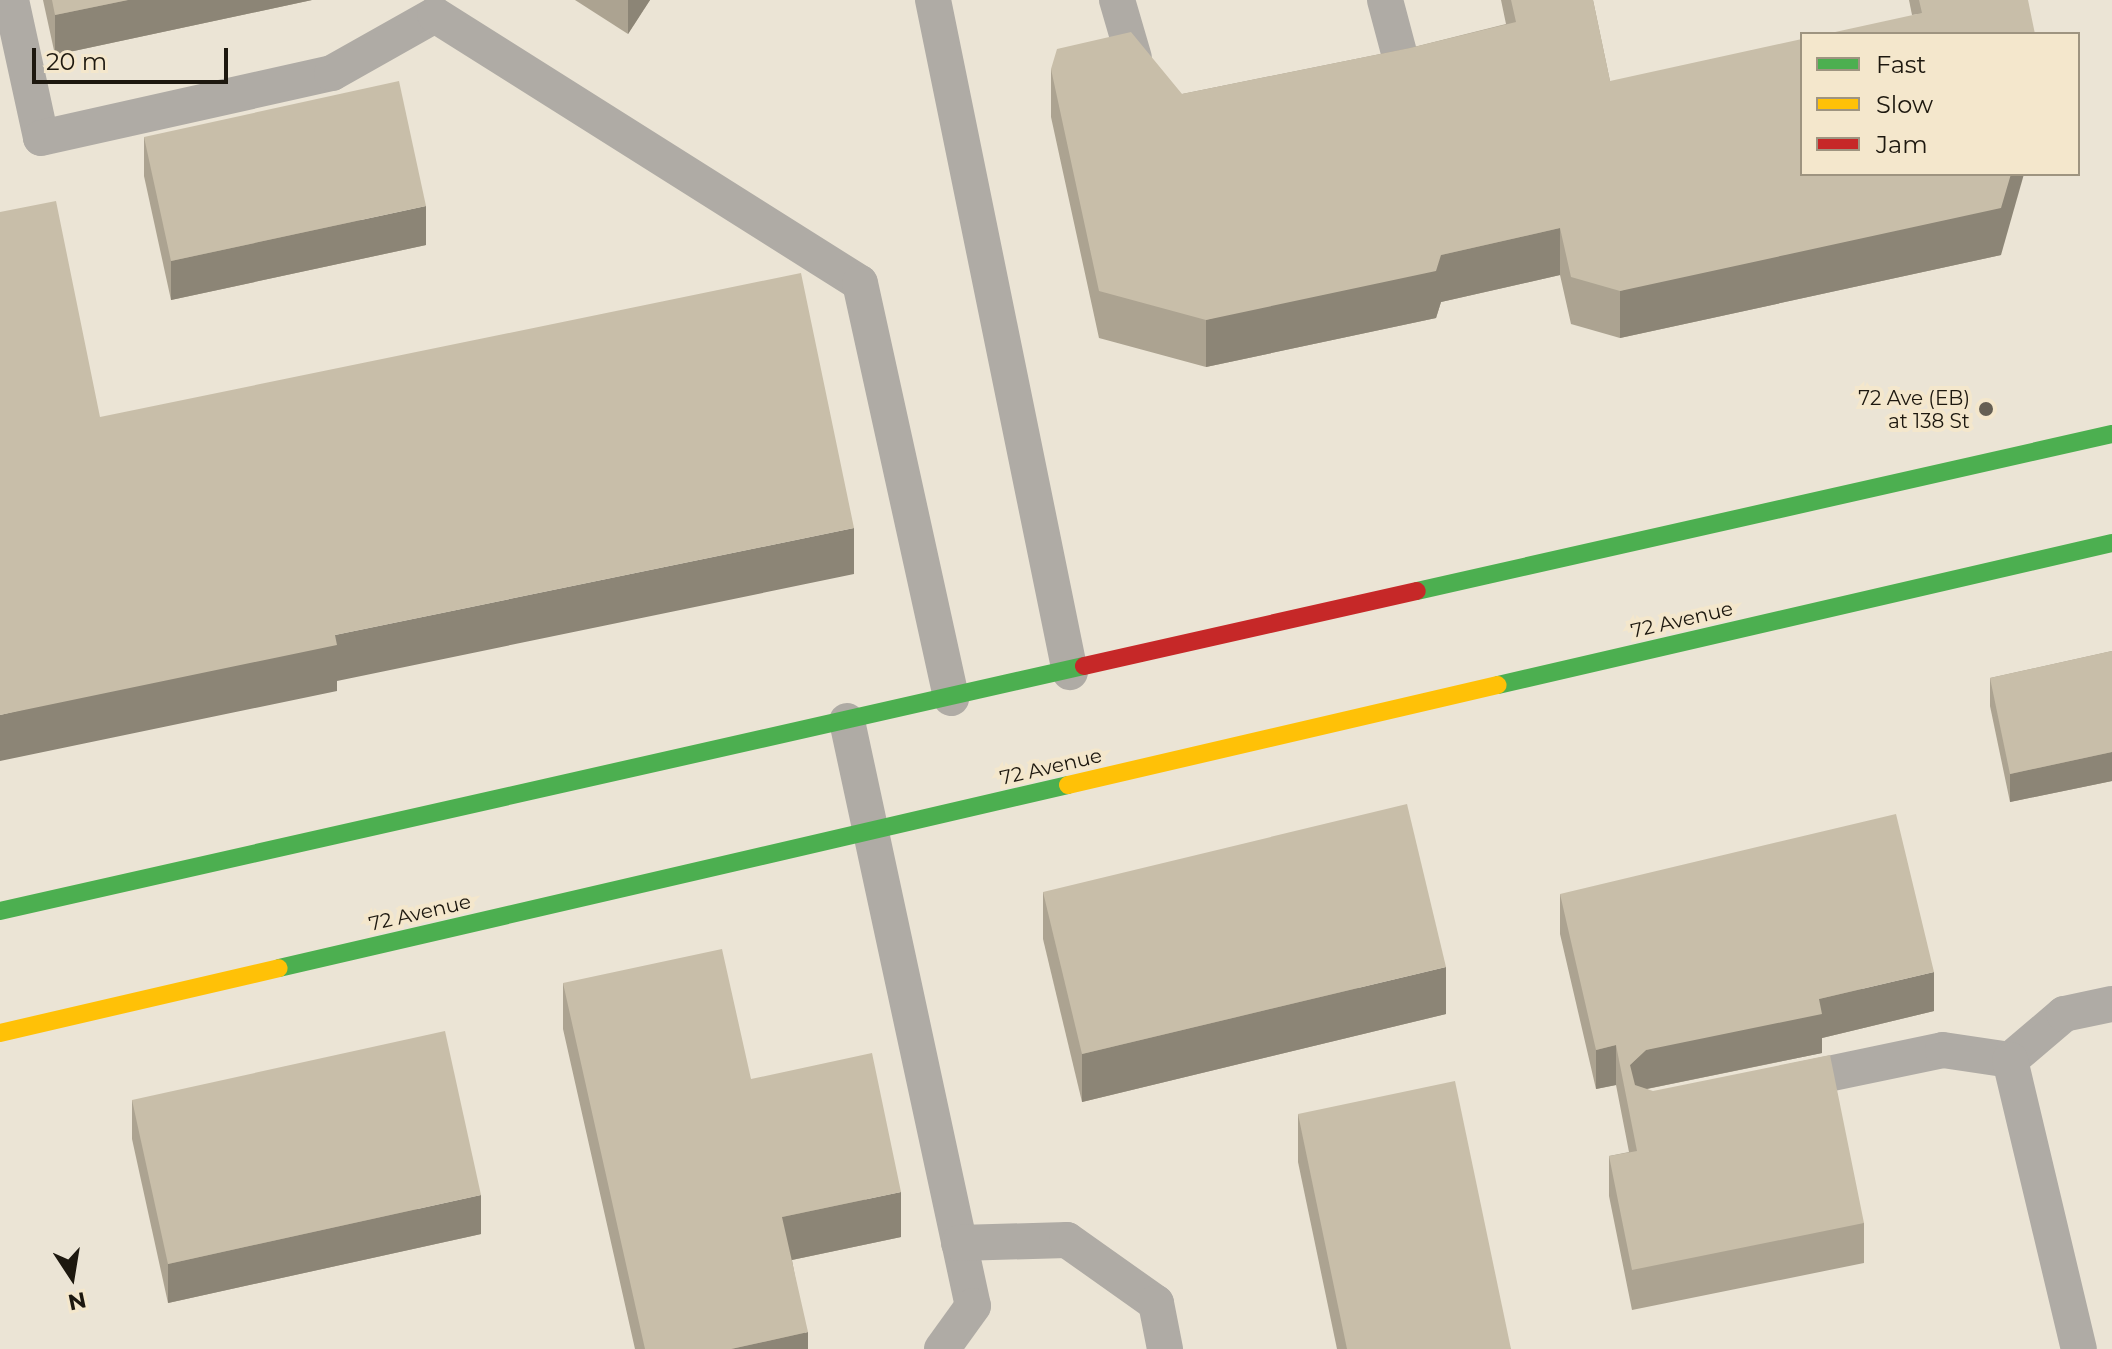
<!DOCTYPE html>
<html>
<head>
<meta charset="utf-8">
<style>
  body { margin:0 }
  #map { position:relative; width:2112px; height:1349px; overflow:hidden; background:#ebe4d5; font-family:Montserrat,sans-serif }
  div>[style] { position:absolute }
  .lane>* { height:36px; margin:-18px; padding:0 18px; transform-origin:18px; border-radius:18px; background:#afaba5 }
  .fast>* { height:18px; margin:-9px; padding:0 9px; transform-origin:9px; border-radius:9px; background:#4caf50 }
  .slow>* { height:18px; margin:-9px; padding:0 9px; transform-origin:9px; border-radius:9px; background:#ffc107 }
  .jam>* { height:18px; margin:-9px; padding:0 9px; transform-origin:9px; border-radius:9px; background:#c62828 }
  .wall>* { inset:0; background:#aca391 }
  .shaded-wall>* { inset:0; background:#8c8576 }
  .building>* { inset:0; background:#c8bea9 }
  .dots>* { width:22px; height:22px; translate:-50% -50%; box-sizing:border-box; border:4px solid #f4e7cc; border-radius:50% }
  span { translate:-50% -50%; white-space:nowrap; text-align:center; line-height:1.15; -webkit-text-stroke:8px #f4e7cc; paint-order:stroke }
  .poi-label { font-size:20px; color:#1d180f }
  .right { translate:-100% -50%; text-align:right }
  .street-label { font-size:20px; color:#1d180f }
  .legend { position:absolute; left:1800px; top:32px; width:280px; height:144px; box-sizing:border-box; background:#f4e7cc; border:2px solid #9e9480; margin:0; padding:10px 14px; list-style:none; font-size:24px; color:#1d180f }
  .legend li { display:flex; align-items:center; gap:16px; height:40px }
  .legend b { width:40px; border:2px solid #9e9480 }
  .north { position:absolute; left:32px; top:1237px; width:80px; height:80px; -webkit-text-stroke:6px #f4e7cc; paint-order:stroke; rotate:168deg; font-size:22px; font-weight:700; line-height:32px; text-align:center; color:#1d180f }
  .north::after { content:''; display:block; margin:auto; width:28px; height:36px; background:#1d180f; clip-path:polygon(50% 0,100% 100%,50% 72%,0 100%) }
  .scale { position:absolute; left:32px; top:48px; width:196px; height:36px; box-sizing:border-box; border:4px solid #1d180f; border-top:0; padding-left:10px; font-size:24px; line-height:28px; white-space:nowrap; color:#1d180f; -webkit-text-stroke:6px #f4e7cc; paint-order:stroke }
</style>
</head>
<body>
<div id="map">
  <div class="lane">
    <div style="left:11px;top:0;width:141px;rotate:77.7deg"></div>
    <div style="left:41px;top:138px;width:298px;rotate:-12.6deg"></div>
    <div style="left:332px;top:73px;width:118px;rotate:-29.4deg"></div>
    <div style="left:435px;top:15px;width:502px;rotate:32.24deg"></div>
    <div style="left:860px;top:283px;width:425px;rotate:77.6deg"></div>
    <div style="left:933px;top:0;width:686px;rotate:78.48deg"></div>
    <div style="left:1117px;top:0;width:60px;rotate:73.7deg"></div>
    <div style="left:1385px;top:0;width:78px;rotate:75.1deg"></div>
    <div style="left:847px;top:721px;width:598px;rotate:77.85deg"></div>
    <div style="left:973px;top:1306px;width:53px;rotate:125.8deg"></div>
    <div style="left:2010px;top:1060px;width:71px;rotate:-40.4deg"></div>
    <div style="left:2064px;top:1014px;width:49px;rotate:-11.8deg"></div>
    <div style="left:1785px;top:1083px;width:161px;rotate:-11.8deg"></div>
    <div style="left:1943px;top:1050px;width:68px;rotate:8.5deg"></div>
    <div style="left:2010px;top:1060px;width:297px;rotate:76.6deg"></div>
    <div style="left:959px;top:1243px;width:108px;rotate:-1.6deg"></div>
    <div style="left:1067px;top:1240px;width:109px;rotate:35.3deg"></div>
    <div style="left:1156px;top:1303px;width:47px;rotate:78.9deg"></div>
  </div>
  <div class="fast">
    <div style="left:1417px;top:591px;width:713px;rotate:-12.73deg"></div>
    <div style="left:1498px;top:685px;width:630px;rotate:-13.02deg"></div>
    <div style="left:0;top:911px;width:1111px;rotate:-12.74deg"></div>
    <div style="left:279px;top:968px;width:810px;rotate:-13.06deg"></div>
  </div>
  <div class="slow">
    <div style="left:1068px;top:785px;width:441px;rotate:-13.1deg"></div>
    <div style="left:0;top:1033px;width:286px;rotate:-13.1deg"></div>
  </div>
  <div class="jam">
    <div style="left:1084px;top:666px;width:341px;rotate:-12.7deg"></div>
  </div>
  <div class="wall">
    <div style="clip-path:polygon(43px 0,312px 0,55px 55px)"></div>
    <div style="clip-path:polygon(575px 0,650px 0,628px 34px)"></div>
    <div style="clip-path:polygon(1501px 0,1593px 0,1610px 81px,2001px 255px,1620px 338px,1571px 324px,1560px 275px,1441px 302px,1436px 318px,1206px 367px,1099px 338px,1051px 117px,1051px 69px,1182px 94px,1410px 48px,1506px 24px)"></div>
    <div style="clip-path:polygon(1909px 0,2028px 0,1912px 15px)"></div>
    <div style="clip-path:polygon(144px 137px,426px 245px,171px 300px,144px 176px)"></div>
    <div style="clip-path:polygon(2112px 651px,2112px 781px,2010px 802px,1990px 706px,1990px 678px)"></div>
    <div style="clip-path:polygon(1043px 892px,1446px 1014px,1082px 1102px,1043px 939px)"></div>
    <div style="clip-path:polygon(1560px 894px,1934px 1011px,1822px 1038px,1822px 1053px,1647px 1089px,1864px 1223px,1864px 1263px,1632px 1310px,1609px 1196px,1609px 1156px,1629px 1152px,1616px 1085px,1596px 1089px,1560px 934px)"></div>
    <div style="clip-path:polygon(563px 983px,751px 1079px,901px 1237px,792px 1260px,808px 1349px,635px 1349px,563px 1029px)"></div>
    <div style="clip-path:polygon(132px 1100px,481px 1234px,168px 1303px,132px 1139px)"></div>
    <div style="clip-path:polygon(1298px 1114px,1511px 1349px,1337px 1349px,1298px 1162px)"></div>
  </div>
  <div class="shaded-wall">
    <div style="clip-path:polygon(128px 0,312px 0,55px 55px,55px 15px)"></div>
    <div style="clip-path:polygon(628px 0,650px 0,628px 34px)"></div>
    <div style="clip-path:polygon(2011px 174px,2024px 174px,2001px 255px,1620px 338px,1620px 291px)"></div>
    <div style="clip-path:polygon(426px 206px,426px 245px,171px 300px,171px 261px)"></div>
    <div style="clip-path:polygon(1560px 228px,1560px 275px,1441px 302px,1436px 318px,1206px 367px,1206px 320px,1441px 255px)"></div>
    <div style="clip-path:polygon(854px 528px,854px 574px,337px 681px,337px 691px,0 761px,0 715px,335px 635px)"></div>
    <div style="clip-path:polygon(2112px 752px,2112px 781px,2010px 802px,2010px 774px)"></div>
    <div style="clip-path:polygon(1446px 967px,1446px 1014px,1082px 1102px,1082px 1054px)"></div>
    <div style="clip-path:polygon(1934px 972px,1934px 1011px,1822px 1038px,1822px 1053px,1646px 1089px,1630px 1104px,1630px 1065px,1646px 1050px,1819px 999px)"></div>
    <div style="clip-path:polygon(1616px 1045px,1616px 1085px,1596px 1089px,1596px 1050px)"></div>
    <div style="clip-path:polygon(901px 1192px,901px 1237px,782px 1262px,782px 1217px)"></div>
    <div style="clip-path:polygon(481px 1195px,481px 1234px,168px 1303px,168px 1264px)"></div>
    <div style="clip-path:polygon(808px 1332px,808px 1349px,731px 1349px)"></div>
  </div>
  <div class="building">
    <div style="clip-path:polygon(52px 0,128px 0,55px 15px)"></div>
    <div style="clip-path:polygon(1511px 0,1593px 0,1610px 81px,1802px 39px,1802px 174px,2011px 174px,2001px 208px,1620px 291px,1571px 277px,1560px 228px,1441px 255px,1436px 271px,1206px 320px,1099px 291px,1051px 69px,1057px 49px,1131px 32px,1182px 94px,1410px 48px,1516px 22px)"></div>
    <div style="clip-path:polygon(1919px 0,2028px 0,2035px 34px,1826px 34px,1922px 13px)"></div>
    <div style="clip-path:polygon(399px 81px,426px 206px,171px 261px,144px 137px)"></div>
    <div style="clip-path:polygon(56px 201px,100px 417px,801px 273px,854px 528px,335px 635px,337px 645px,0 715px,0 212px)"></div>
    <div style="clip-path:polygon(2112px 651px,2112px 752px,2010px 774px,1990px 678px)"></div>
    <div style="clip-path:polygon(1407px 804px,1446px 967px,1082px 1054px,1043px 892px)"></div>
    <div style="clip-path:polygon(1896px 814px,1934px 972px,1819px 999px,1822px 1014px,1646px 1050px,1630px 1065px,1635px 1085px,1653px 1091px,1830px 1055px,1864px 1223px,1632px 1270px,1609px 1156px,1637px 1151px,1616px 1045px,1596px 1050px,1560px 894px)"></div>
    <div style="clip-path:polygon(722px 949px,751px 1079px,872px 1053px,901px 1192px,782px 1217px,808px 1332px,731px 1349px,645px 1349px,563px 983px)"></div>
    <div style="clip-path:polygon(445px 1031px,481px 1195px,168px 1264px,132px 1100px)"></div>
    <div style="clip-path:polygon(1455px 1081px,1511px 1349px,1347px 1349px,1298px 1114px)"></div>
  </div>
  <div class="dots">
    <div style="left:1986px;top:409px;background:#655f54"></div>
  </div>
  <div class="poi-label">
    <span class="right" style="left:1970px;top:410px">72 Ave (EB)<br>at 138 St</span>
  </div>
  <div class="street-label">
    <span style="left:1682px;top:620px;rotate:-13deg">72 Avenue</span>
    <span style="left:1051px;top:767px;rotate:-13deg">72 Avenue</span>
    <span style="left:420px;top:913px;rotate:-13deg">72 Avenue</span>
  </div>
  <ul class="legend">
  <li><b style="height:10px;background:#4caf50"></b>Fast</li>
  <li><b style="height:10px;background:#ffc107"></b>Slow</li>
  <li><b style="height:10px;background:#c62828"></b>Jam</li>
  </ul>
  <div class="north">N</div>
  <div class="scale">20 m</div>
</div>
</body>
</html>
